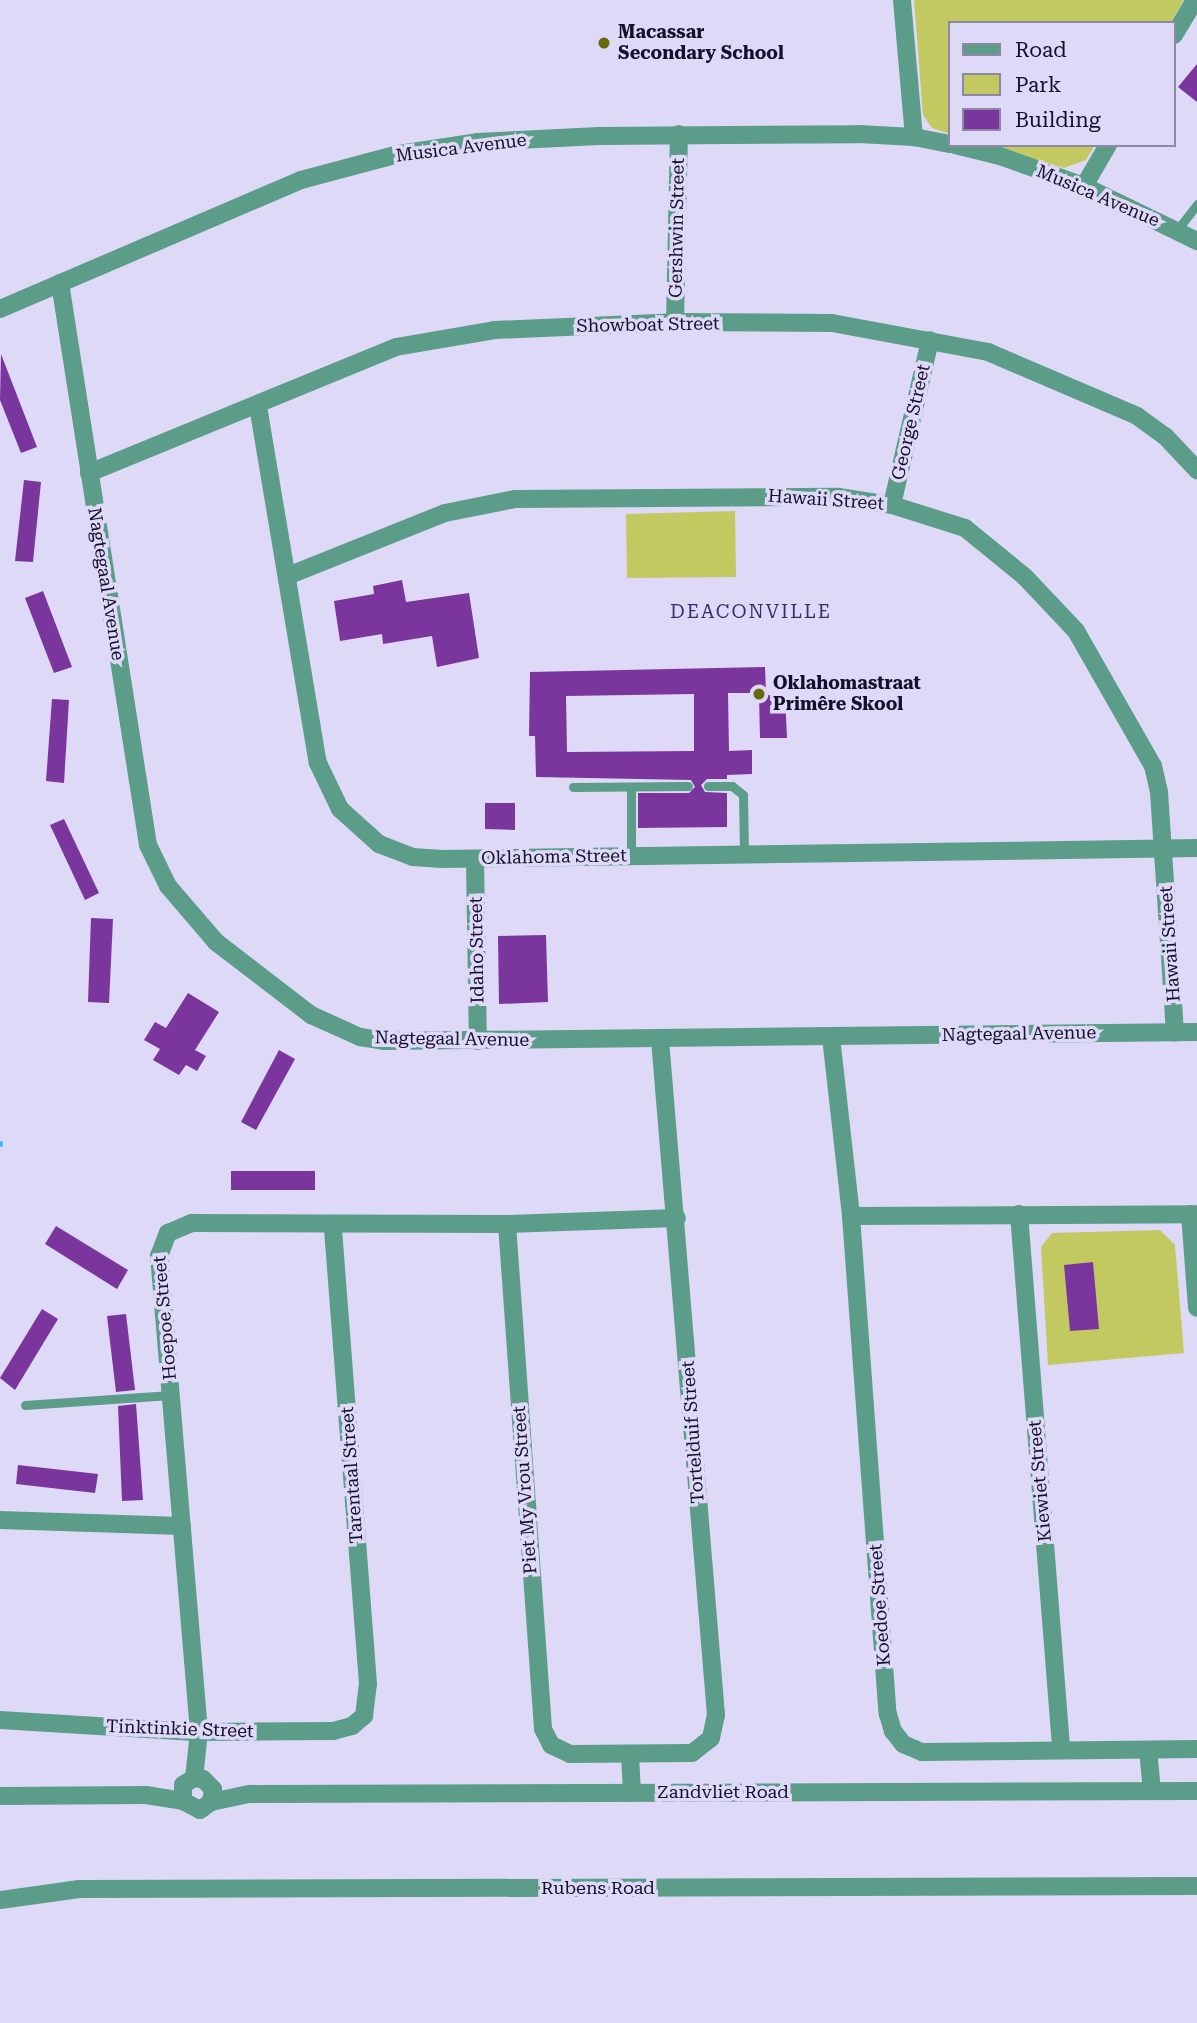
<!DOCTYPE html>
<html>
<head>
<meta charset="utf-8">
<style>
  body { margin:0 }
  #map { position:relative; width:1197px; height:2023px; overflow:hidden; background:#ded9f7; font-family:"Roboto Serif",serif }
  div>[style] { position:absolute }
  .green>* { inset:0; background:#c2c961 }
  .stream>* { height:5px; margin:-2.5px; padding:0 2.5px; transform-origin:2.5px; border-radius:2.5px; background:#3ebaf2 }
  .building>* { inset:0; background:#7a369d }
  .service>* { height:9px; margin:-4.5px; padding:0 4.5px; transform-origin:4.5px; border-radius:4.5px; background:#5b9d89 }
  .minor>* { height:18px; margin:-9px; padding:0 9px; transform-origin:9px; border-radius:9px; background:#5b9d89 }
  .tertiary>* { height:18px; margin:-9px; padding:0 9px; transform-origin:9px; border-radius:9px; background:#5b9d89 }
  .dots>* { width:19px; height:19px; translate:-50% -50%; box-sizing:border-box; border:4px solid #ded9f7; border-radius:50% }
  span { translate:-50% -50%; white-space:nowrap; text-align:center; line-height:1.15; -webkit-text-stroke:7px #ded9f7; paint-order:stroke }
  .poi-label { font-size:18px; color:#160f29; font-weight:700 }
  .left { translate:0 -50%; text-align:left }
  .street-label { font-size:18px; color:#160f29 }
  .neighbourhood-label { font-size:19px; color:#3c2c6a; letter-spacing:2px }
  .legend { position:absolute; left:948px; top:21px; width:228px; height:126px; box-sizing:border-box; background:#ded9f7; border:2px solid #8e88a5; margin:0; padding:9px 12px; list-style:none; font-size:21px; color:#160f29 }
  .legend li { display:flex; align-items:center; gap:14px; height:35px }
  .legend b { width:35px; border:2px solid #8e88a5 }
</style>
</head>
<body>
<div id="map">
  <div class="green">
    <div style="clip-path:polygon(914px 0,1184px 0,1170px 23px,950px 23px,950px 134px,932px 128px,923px 115px)"></div>
    <div style="clip-path:polygon(987px 145px,1095px 145px,1086px 160px,1064px 168px)"></div>
    <div style="clip-path:polygon(735px 511px,736px 577px,627px 578px,626px 514px)"></div>
    <div style="clip-path:polygon(1160px 1230px,1175px 1245px,1184px 1353px,1048px 1365px,1041px 1247px,1052px 1233px)"></div>
  </div>
  <div class="stream">
    <div style="left:0;top:1143px;width:1px;rotate:90deg"></div>
  </div>
  <div class="building">
    <div style="clip-path:polygon(1197px 64px,1197px 102px,1178px 87px)"></div>
    <div style="clip-path:polygon(1px 354px,37px 447px,21px 453px,0 400px)"></div>
    <div style="clip-path:polygon(24px 480px,41px 482px,33px 562px,15px 561px)"></div>
    <div style="clip-path:polygon(402px 580px,406px 602px,469px 593px,479px 658px,437px 667px,432px 636px,383px 644px,382px 634px,340px 641px,334px 601px,374px 594px,373px 586px)"></div>
    <div style="clip-path:polygon(43px 591px,72px 667px,54px 673px,25px 598px)"></div>
    <div style="clip-path:polygon(evenodd,765px 667px,766px 693px,728px 693px,729px 751px,752px 750px,752px 774px,727px 775px,727px 779px,707px 779px,701px 785px,705px 792px,727px 793px,727px 827px,638px 828px,638px 793px,689px 793px,695px 787px,691px 780px,536px 777px,535px 736px,529px 736px,530px 672px,765px 667px,694px 694px,694px 751px,567px 752px,566px 696px,694px 694px)"></div>
    <div style="clip-path:polygon(759px 695px,785px 695px,787px 738px,760px 738px)"></div>
    <div style="clip-path:polygon(52px 699px,69px 700px,64px 783px,46px 781px)"></div>
    <div style="clip-path:polygon(485px 803px,515px 803px,515px 830px,485px 829px)"></div>
    <div style="clip-path:polygon(64px 819px,99px 893px,85px 900px,50px 825px)"></div>
    <div style="clip-path:polygon(91px 918px,113px 919px,109px 1003px,88px 1002px)"></div>
    <div style="clip-path:polygon(546px 935px,548px 1002px,499px 1004px,498px 936px)"></div>
    <div style="clip-path:polygon(188px 993px,219px 1012px,195px 1050px,206px 1056px,197px 1071px,186px 1065px,179px 1075px,153px 1060px,160px 1049px,144px 1040px,155px 1022px,166px 1028px)"></div>
    <div style="clip-path:polygon(279px 1050px,295px 1059px,256px 1130px,241px 1122px)"></div>
    <div style="clip-path:polygon(231px 1171px,315px 1171px,315px 1190px,231px 1190px)"></div>
    <div style="clip-path:polygon(56px 1226px,128px 1270px,117px 1289px,45px 1244px)"></div>
    <div style="clip-path:polygon(1093px 1262px,1099px 1329px,1070px 1331px,1064px 1265px)"></div>
    <div style="clip-path:polygon(42px 1309px,58px 1319px,15px 1390px,0 1378px)"></div>
    <div style="clip-path:polygon(126px 1314px,135px 1390px,116px 1392px,107px 1316px)"></div>
    <div style="clip-path:polygon(136px 1404px,143px 1500px,122px 1501px,118px 1406px)"></div>
    <div style="clip-path:polygon(18px 1465px,98px 1474px,95px 1493px,16px 1484px)"></div>
  </div>
  <div class="service">
    <div style="left:1177px;top:230px;width:33px;rotate:-52deg"></div>
    <div style="left:708px;top:786px;width:24px"></div>
    <div style="left:732px;top:786px;width:14px;rotate:39deg"></div>
    <div style="left:743px;top:795px;width:60px;rotate:89deg"></div>
    <div style="left:573px;top:787px;width:115px;rotate:-0.5deg"></div>
    <div style="left:631px;top:787px;width:69px;rotate:90deg"></div>
    <div style="left:25px;top:1405px;width:146px;rotate:-3.9deg"></div>
  </div>
  <div class="minor">
    <div style="left:902px;top:0;width:138px;rotate:85deg"></div>
    <div style="left:1174px;top:35px;width:41px;rotate:-59deg"></div>
    <div style="left:1084px;top:186px;width:48px;rotate:-59.7deg"></div>
    <div style="left:60px;top:283px;width:569px;rotate:81.1deg"></div>
    <div style="left:148px;top:845px;width:46px;rotate:64deg"></div>
    <div style="left:168px;top:886px;width:74px;rotate:49.4deg"></div>
    <div style="left:216px;top:942px;width:120px;rotate:37.5deg"></div>
    <div style="left:311px;top:1015px;width:54px;rotate:24.2deg"></div>
    <div style="left:360px;top:1037px;width:24px;rotate:9deg"></div>
    <div style="left:384px;top:1041px;width:813px;rotate:-0.63deg"></div>
    <div style="left:675px;top:322px;width:188px;rotate:-88.8deg"></div>
    <div style="left:258px;top:406px;width:362px;rotate:80.5deg"></div>
    <div style="left:318px;top:763px;width:51px;rotate:64.4deg"></div>
    <div style="left:340px;top:809px;width:52px;rotate:41.9deg"></div>
    <div style="left:379px;top:844px;width:36px;rotate:21deg"></div>
    <div style="left:413px;top:857px;width:29px;rotate:4deg"></div>
    <div style="left:442px;top:859px;width:755px;rotate:-0.83deg"></div>
    <div style="left:89px;top:473px;width:332px;rotate:-22.3deg"></div>
    <div style="left:396px;top:347px;width:100px;rotate:-9.7deg"></div>
    <div style="left:495px;top:330px;width:180px;rotate:-2.5deg"></div>
    <div style="left:675px;top:322px;width:157px;rotate:0.4deg"></div>
    <div style="left:832px;top:323px;width:159px;rotate:10.5deg"></div>
    <div style="left:988px;top:352px;width:162px;rotate:23.2deg"></div>
    <div style="left:1137px;top:416px;width:34px;rotate:36deg"></div>
    <div style="left:1165px;top:436px;width:47px;rotate:46.7deg"></div>
    <div style="left:892px;top:505px;width:169px;rotate:-77deg"></div>
    <div style="left:290px;top:575px;width:167px;rotate:-21.8deg"></div>
    <div style="left:445px;top:513px;width:71px;rotate:-11.3deg"></div>
    <div style="left:515px;top:499px;width:323px;rotate:-0.4deg"></div>
    <div style="left:838px;top:497px;width:55px;rotate:8.4deg"></div>
    <div style="left:892px;top:505px;width:77px;rotate:17.5deg"></div>
    <div style="left:965px;top:528px;width:77px;rotate:39.2deg"></div>
    <div style="left:1025px;top:577px;width:74px;rotate:46.6deg"></div>
    <div style="left:1076px;top:631px;width:155px;rotate:60.3deg"></div>
    <div style="left:1153px;top:766px;width:27px;rotate:77deg"></div>
    <div style="left:1159px;top:792px;width:241px;rotate:86.2deg"></div>
    <div style="left:475px;top:859px;width:182px;rotate:89.1deg"></div>
    <div style="left:831px;top:1037px;width:180px;rotate:83.6deg"></div>
    <div style="left:851px;top:1216px;width:499px;rotate:85.8deg"></div>
    <div style="left:888px;top:1714px;width:18px;rotate:74deg"></div>
    <div style="left:893px;top:1731px;width:16px;rotate:52deg"></div>
    <div style="left:903px;top:1744px;width:21px;rotate:23deg"></div>
    <div style="left:922px;top:1752px;width:275px;rotate:-0.6deg"></div>
    <div style="left:1019px;top:1214px;width:535px;rotate:85.49deg"></div>
    <div style="left:1190px;top:1214px;width:94px;rotate:85.7deg"></div>
    <div style="left:851px;top:1216px;width:346px;rotate:-0.3deg"></div>
    <div style="left:507px;top:1224px;width:506px;rotate:85.92deg"></div>
    <div style="left:543px;top:1729px;width:18px;rotate:63deg"></div>
    <div style="left:551px;top:1745px;width:21px;rotate:25deg"></div>
    <div style="left:570px;top:1754px;width:122px;rotate:-0.5deg"></div>
    <div style="left:692px;top:1753px;width:24px;rotate:-38deg"></div>
    <div style="left:711px;top:1738px;width:24px;rotate:-78deg"></div>
    <div style="left:716px;top:1715px;width:678px;rotate:-94.74deg"></div>
    <div style="left:0;top:1520px;width:182px;rotate:1.9deg"></div>
    <div style="left:0;top:1720px;width:199px;rotate:3.5deg"></div>
    <div style="left:199px;top:1732px;width:134px;rotate:-0.4deg"></div>
    <div style="left:333px;top:1731px;width:20px;rotate:-15deg"></div>
    <div style="left:352px;top:1726px;width:16px;rotate:-40deg"></div>
    <div style="left:364px;top:1716px;width:32px;rotate:-83deg"></div>
    <div style="left:368px;top:1684px;width:460px;rotate:-94.4deg"></div>
    <div style="left:1148px;top:1750px;width:41px;rotate:84.4deg"></div>
    <div style="left:630px;top:1755px;width:37px;rotate:87deg"></div>
    <div style="left:194px;top:1778px;width:46px;rotate:-83.8deg"></div>
    <div style="left:199px;top:1732px;width:478px;rotate:-94.8deg"></div>
    <div style="left:159px;top:1256px;width:25px;rotate:-69deg"></div>
    <div style="left:168px;top:1233px;width:26px;rotate:-23deg"></div>
    <div style="left:192px;top:1223px;width:315px;rotate:0.2deg"></div>
    <div style="left:507px;top:1224px;width:170px;rotate:-2deg"></div>
    <div style="left:0;top:1900px;width:80px;rotate:-7.9deg"></div>
    <div style="left:79px;top:1889px;width:1118px;rotate:-0.15deg"></div>
  </div>
  <div class="tertiary">
    <div style="left:955px;top:145px;width:46px;rotate:13.7deg"></div>
    <div style="left:1000px;top:156px;width:89px;rotate:19.7deg"></div>
    <div style="left:1084px;top:186px;width:126px;rotate:26deg"></div>
    <div style="left:0;top:309px;width:327px;rotate:-23.2deg"></div>
    <div style="left:301px;top:180px;width:101px;rotate:-14.9deg"></div>
    <div style="left:399px;top:154px;width:79px;rotate:-8.7deg"></div>
    <div style="left:477px;top:142px;width:122px;rotate:-2.8deg"></div>
    <div style="left:599px;top:136px;width:260px;rotate:-0.4deg"></div>
    <div style="left:859px;top:134px;width:55px;rotate:3.1deg"></div>
    <div style="left:914px;top:137px;width:37px;rotate:11deg"></div>
    <div style="left:0;top:1796px;width:146px;rotate:-0.4deg"></div>
    <div style="left:146px;top:1795px;width:37px;rotate:9deg"></div>
    <div style="left:211px;top:1802px;width:13px;rotate:-81deg"></div>
    <div style="left:213px;top:1789px;width:14px;rotate:-135deg"></div>
    <div style="left:203px;top:1779px;width:9px;rotate:-174deg"></div>
    <div style="left:194px;top:1778px;width:13px;rotate:148deg"></div>
    <div style="left:183px;top:1785px;width:16px;rotate:90deg"></div>
    <div style="left:183px;top:1801px;width:19px;rotate:28deg"></div>
    <div style="left:200px;top:1810px;width:14px;rotate:-36deg"></div>
    <div style="left:211px;top:1802px;width:40px;rotate:-12deg"></div>
    <div style="left:250px;top:1794px;width:947px;rotate:-0.18deg"></div>
  </div>
  <div class="dots">
    <div style="left:604px;top:43px;background:#666a0a"></div>
    <div style="left:759px;top:694px;background:#666a0a"></div>
  </div>
  <div class="poi-label">
    <span class="left" style="left:618px;top:43px">Macassar<br>Secondary School</span>
    <span class="left" style="left:773px;top:694px">Oklahomastraat<br>Primêre Skool</span>
  </div>
  <div class="street-label">
    <span style="left:461px;top:148px;rotate:-7deg">Musica Avenue</span>
    <span style="left:1098px;top:196px;rotate:23deg">Musica Avenue</span>
    <span style="left:677px;top:228px;rotate:-89deg">Gershwin Street</span>
    <span style="left:648px;top:325px;rotate:-1deg">Showboat Street</span>
    <span style="left:911px;top:422px;rotate:-77deg">George Street</span>
    <span style="left:826px;top:500px;rotate:4deg">Hawaii Street</span>
    <span style="left:106px;top:584px;rotate:81deg">Nagtegaal Avenue</span>
    <span style="left:554px;top:857px;rotate:-1deg">Oklahoma Street</span>
    <span style="left:1170px;top:944px;rotate:-94deg">Hawaii Street</span>
    <span style="left:477px;top:950px;rotate:-91deg">Idaho Street</span>
    <span style="left:1019px;top:1034px;rotate:-1deg">Nagtegaal Avenue</span>
    <span style="left:452px;top:1039px;rotate:1deg">Nagtegaal Avenue</span>
    <span style="left:165px;top:1318px;rotate:-95deg">Hoepoe Street</span>
    <span style="left:693px;top:1432px;rotate:-94deg">Tortelduif Street</span>
    <span style="left:352px;top:1475px;rotate:-94deg">Tarentaal Street</span>
    <span style="left:1040px;top:1481px;rotate:-95deg">Kiewiet Street</span>
    <span style="left:525px;top:1490px;rotate:-94deg">Piet My Vrou Street</span>
    <span style="left:880px;top:1605px;rotate:-94deg">Koedoe Street</span>
    <span style="left:180px;top:1729px;rotate:2deg">Tinktinkie Street</span>
    <span style="left:723px;top:1792px">Zandvliet Road</span>
    <span style="left:598px;top:1888px">Rubens Road</span>
  </div>
  <div class="neighbourhood-label">
    <span style="left:751px;top:612px">DEACONVILLE</span>
  </div>
  <ul class="legend">
  <li><b style="height:9px;background:#5b9d89"></b>Road</li>
  <li><b style="height:19px;background:#c2c961"></b>Park</li>
  <li><b style="height:19px;background:#7a369d"></b>Building</li>
  </ul>
</div>
</body>
</html>
